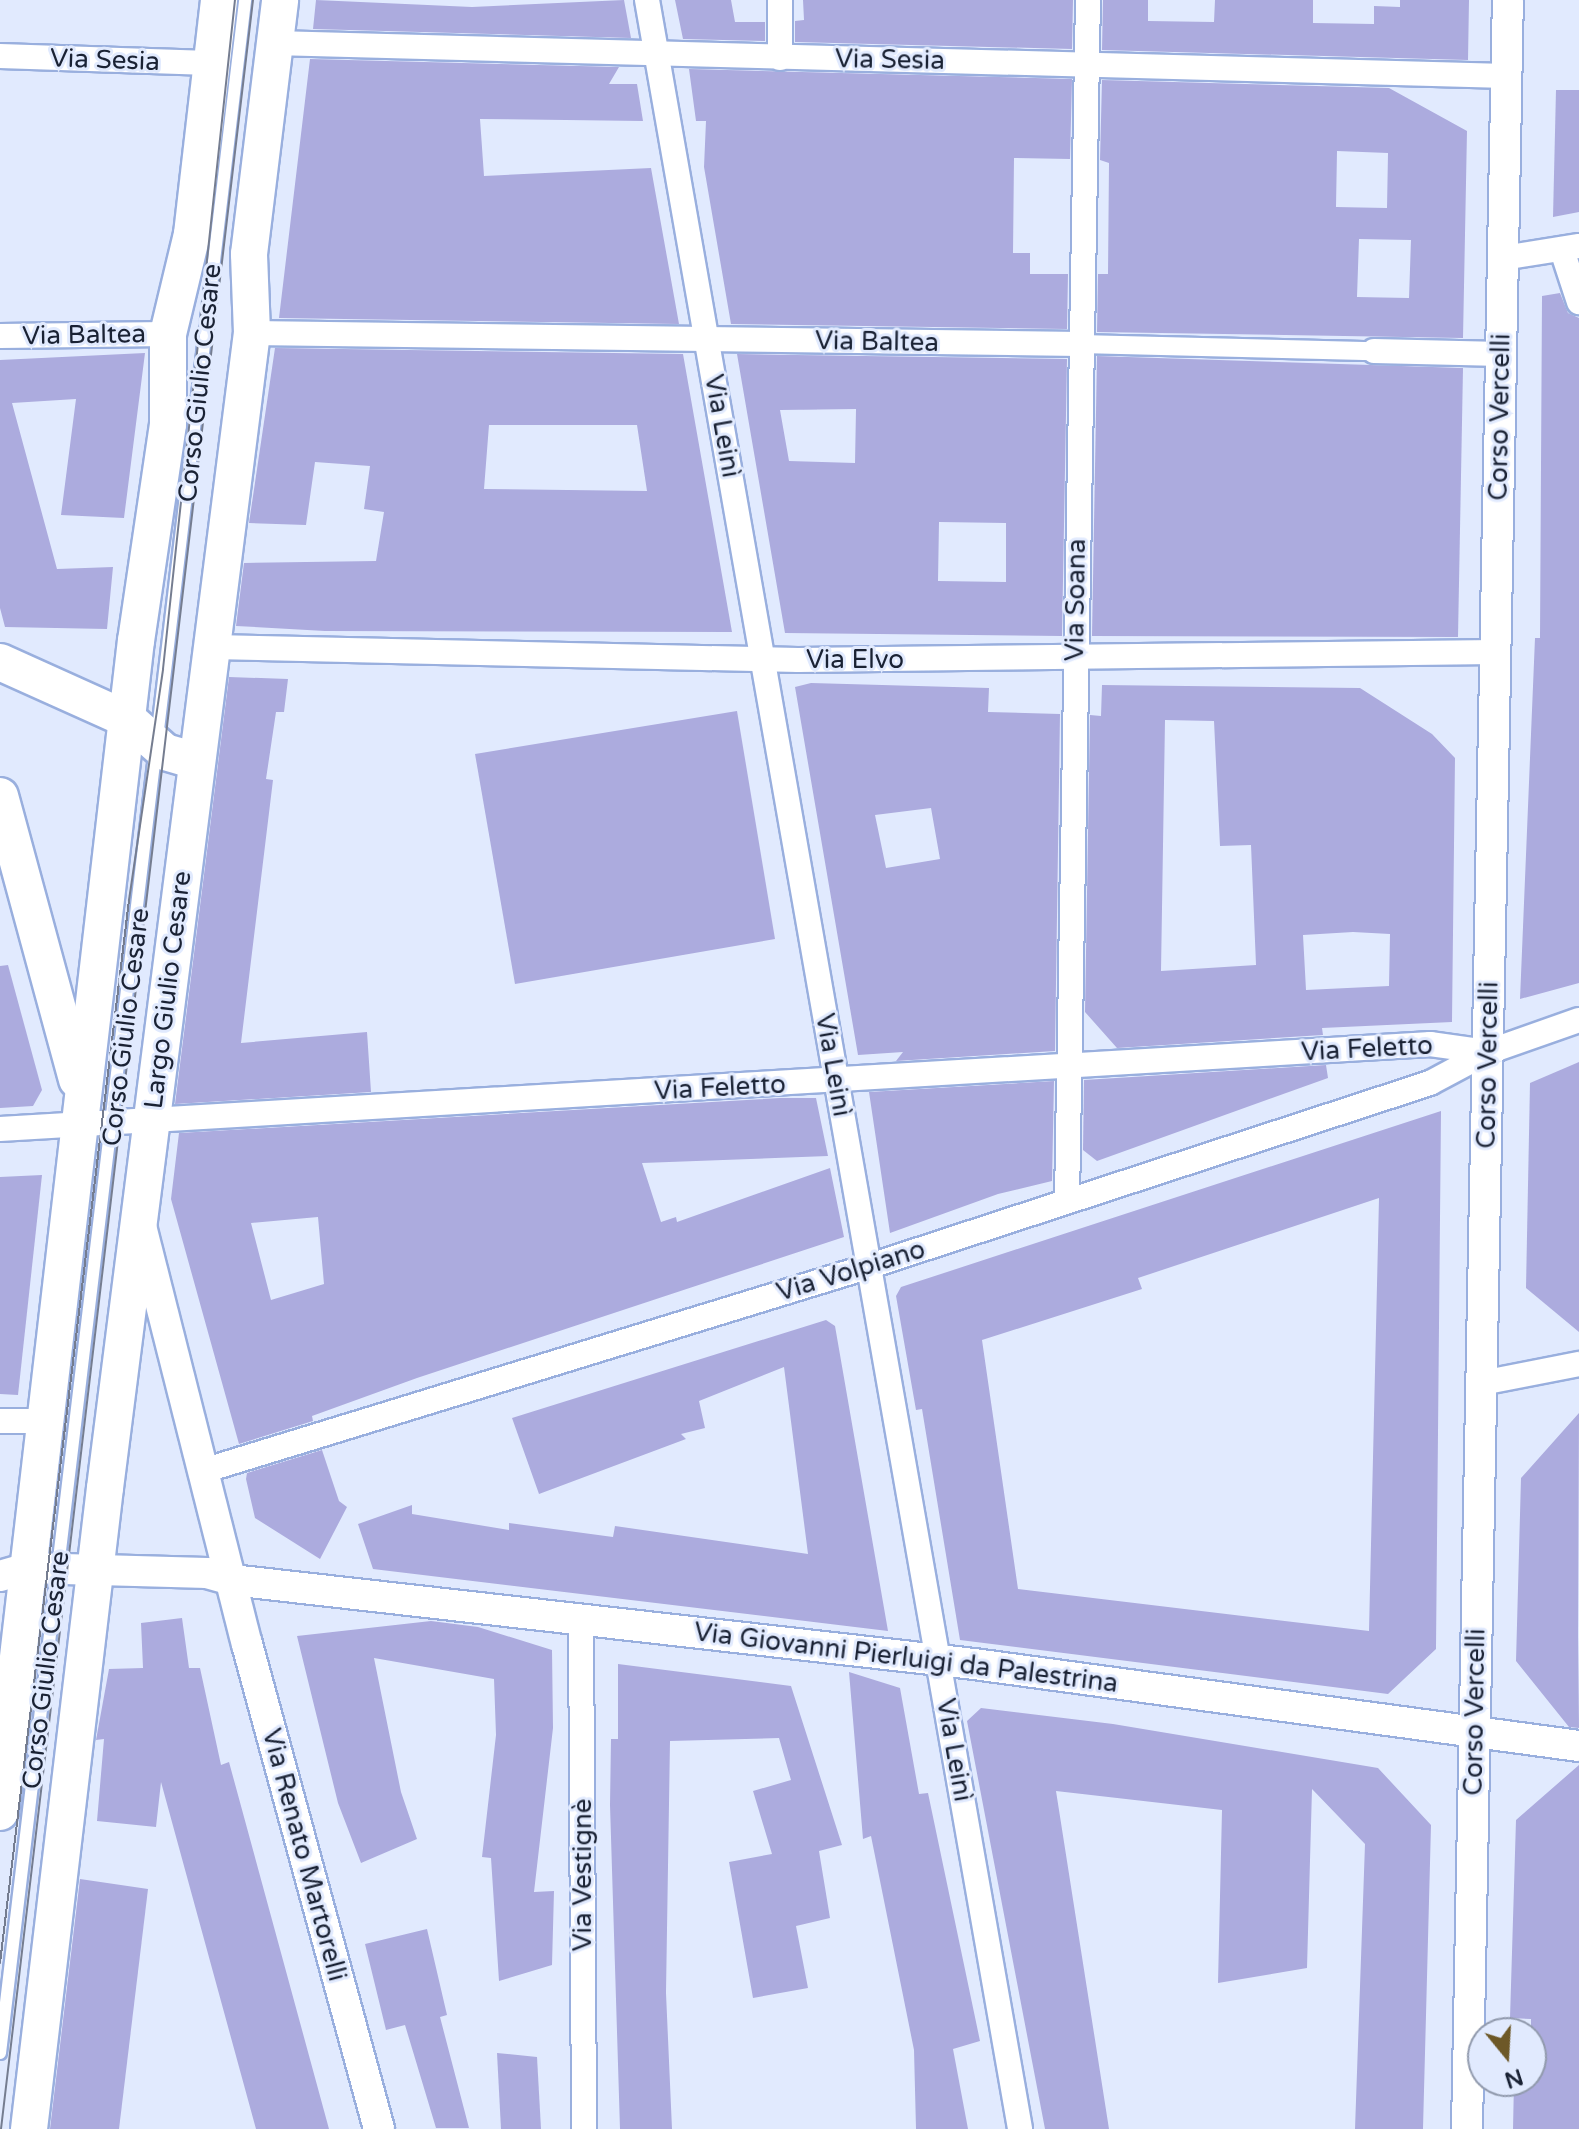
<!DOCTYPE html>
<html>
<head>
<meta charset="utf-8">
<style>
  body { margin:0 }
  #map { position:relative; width:1579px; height:2129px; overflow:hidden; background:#e1eafe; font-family:"Varela Round",sans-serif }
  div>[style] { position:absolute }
  .building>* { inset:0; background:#acabde }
  .roads { filter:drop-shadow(2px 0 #99afde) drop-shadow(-2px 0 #99afde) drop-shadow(0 2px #99afde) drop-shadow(0 -2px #99afde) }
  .service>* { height:12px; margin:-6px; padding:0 6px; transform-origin:6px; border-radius:6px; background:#fff }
  .pedestrian>* { height:18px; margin:-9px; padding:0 9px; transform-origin:9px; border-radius:9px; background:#fff }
  .minor>* { height:24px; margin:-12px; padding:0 12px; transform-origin:12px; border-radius:12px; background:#fff }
  .tertiary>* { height:30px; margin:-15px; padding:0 15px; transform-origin:15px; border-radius:15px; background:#fff }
  .secondary>* { height:36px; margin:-18px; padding:0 18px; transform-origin:18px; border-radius:18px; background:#fff }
  .tram>* { height:2px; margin:-1px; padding:0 1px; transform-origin:1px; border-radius:1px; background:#757d90 }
  span { translate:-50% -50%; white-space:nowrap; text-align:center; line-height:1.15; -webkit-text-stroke:6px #e1eafe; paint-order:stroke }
  .street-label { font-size:26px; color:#1a2234 }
  .north { position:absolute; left:1467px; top:2017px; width:80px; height:80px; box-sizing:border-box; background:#e1eafe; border:2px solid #919aad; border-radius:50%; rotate:162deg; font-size:22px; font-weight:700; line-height:32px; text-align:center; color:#1a2234 }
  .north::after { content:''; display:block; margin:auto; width:28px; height:36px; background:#6d5827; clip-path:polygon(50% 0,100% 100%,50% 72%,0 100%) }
</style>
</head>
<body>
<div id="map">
  <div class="building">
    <div style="clip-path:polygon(316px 0,472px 7px,624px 0,631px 38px,313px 29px)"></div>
    <div style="clip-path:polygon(675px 0,731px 0,735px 22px,765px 22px,765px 41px,683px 39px)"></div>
    <div style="clip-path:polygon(803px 0,1073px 0,1072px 49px,795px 42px,795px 21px,804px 20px)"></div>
    <div style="clip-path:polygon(1103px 0,1148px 0,1148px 21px,1214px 22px,1215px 0,1313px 0,1313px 23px,1374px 24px,1374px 6px,1400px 7px,1400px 0,1469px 0,1468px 60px,1102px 50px)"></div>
    <div style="clip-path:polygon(310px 59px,619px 67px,609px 84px,637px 84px,643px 121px,480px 119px,484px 176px,651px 168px,679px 324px,279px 318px)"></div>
    <div style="clip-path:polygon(689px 69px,1072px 79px,1070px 159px,1014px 158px,1013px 253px,1030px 253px,1030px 274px,1068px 274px,1067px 329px,731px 324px,704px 167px,706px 121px,696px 121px)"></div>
    <div style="clip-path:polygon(evenodd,1102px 80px,1389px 88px,1467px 131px,1463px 338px,1097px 332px,1098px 274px,1108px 274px,1109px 163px,1100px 160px,1102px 80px,1337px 151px,1388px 153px,1387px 208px,1336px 207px,1337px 151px,1102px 80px,1359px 239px,1411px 240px,1409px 298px,1357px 297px,1359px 239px)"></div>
    <div style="clip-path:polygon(1556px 90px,1579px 90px,1579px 212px,1553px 217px)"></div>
    <div style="clip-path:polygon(1560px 293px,1568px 313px,1579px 318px,1579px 983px,1520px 999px,1535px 638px,1540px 638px,1542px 296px)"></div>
    <div style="clip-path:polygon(evenodd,275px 348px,683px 354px,732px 632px,325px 631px,236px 626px,244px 563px,376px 561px,384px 512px,364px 509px,370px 466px,315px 462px,306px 525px,249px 523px,275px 348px,489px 425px,637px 425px,647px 491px,484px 489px,489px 425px)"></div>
    <div style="clip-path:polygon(145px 353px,124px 518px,61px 515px,76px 399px,12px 403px,57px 569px,113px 567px,107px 629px,5px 627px,0 608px,0 360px)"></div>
    <div style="clip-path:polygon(evenodd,737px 354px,1067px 359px,1062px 636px,785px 633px,737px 354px,856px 409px,855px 463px,789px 461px,780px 410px,856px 409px,737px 354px,939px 522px,1006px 523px,1006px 582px,938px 581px,939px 522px)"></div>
    <div style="clip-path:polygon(1097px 356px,1463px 368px,1458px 637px,1092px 636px)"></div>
    <div style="clip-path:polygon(229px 677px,288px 679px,284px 712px,276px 712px,266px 779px,273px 780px,241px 1043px,367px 1032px,371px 1092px,175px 1104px)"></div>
    <div style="clip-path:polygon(evenodd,811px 683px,989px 688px,988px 712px,1060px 714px,1055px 1051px,896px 1061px,903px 1052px,858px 1055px,795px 687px,811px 683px,931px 808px,940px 859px,886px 868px,875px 815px,931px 808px)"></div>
    <div style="clip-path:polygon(evenodd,1102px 685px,1360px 688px,1432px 734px,1455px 758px,1452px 1022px,1322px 1028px,1323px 1035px,1117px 1048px,1085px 1012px,1090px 715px,1101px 716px,1102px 685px,1165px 720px,1214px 721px,1220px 846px,1251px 845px,1256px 965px,1161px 971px,1165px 720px,1102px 685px,1353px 932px,1390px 934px,1389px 986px,1306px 990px,1303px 935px,1353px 932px)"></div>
    <div style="clip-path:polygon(737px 711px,775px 939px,515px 984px,475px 754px)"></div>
    <div style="clip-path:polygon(8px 965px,42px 1090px,33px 1106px,0 1108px,0 966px)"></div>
    <div style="clip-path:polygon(1579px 1062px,1579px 1332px,1526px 1288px,1530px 1083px)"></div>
    <div style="clip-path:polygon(1326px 1065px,1328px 1078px,1097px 1161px,1083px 1150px,1084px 1080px)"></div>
    <div style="clip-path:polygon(1054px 1081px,1052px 1181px,998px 1194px,890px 1233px,869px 1092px)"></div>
    <div style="clip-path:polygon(evenodd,780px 1098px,816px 1098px,828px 1156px,642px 1163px,661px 1222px,676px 1217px,677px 1222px,830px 1168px,844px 1237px,417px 1378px,312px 1416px,313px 1421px,239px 1444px,171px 1199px,179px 1133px,780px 1098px,318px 1217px,324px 1284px,271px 1300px,251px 1223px,318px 1217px)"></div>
    <div style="clip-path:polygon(evenodd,1441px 1111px,1436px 1649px,1388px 1694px,960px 1640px,922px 1409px,916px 1410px,896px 1296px,901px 1287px,1441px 1111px,1379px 1198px,1369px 1631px,1018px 1589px,982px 1340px,1142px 1289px,1138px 1278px,1379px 1198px)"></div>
    <div style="clip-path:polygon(42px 1175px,18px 1395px,0 1394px,0 1177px)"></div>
    <div style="clip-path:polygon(826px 1320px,835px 1326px,888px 1631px,373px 1569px,358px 1524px,412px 1505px,412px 1514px,509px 1530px,509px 1523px,613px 1537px,615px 1526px,808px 1554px,784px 1367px,699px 1401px,705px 1428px,681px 1434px,686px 1439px,539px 1494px,512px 1418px)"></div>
    <div style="clip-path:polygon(1579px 1413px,1578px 1635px,1579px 1728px,1569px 1727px,1516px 1661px,1521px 1478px)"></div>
    <div style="clip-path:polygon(322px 1450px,339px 1501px,347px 1507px,320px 1559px,255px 1518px,246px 1479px,247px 1473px)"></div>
    <div style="clip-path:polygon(182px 1618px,189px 1668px,200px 1668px,221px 1765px,229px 1762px,329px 2129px,256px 2129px,161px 1782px,156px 1827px,97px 1821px,104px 1739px,96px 1740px,109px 1669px,143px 1668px,141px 1623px)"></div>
    <div style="clip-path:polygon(431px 1621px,478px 1627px,552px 1650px,553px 1728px,534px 1892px,554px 1891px,552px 1965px,499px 1981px,491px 1858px,482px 1857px,496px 1735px,494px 1679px,374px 1658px,401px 1792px,417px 1839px,361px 1863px,338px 1803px,297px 1636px)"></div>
    <div style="clip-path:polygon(618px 1664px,791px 1686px,842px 1845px,819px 1851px,830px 1918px,796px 1926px,808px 1988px,753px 1998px,729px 1862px,772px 1854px,753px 1791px,791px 1780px,779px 1738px,670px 1741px,666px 1993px,672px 2129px,620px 2129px,610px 1805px,611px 1739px,618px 1739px)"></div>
    <div style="clip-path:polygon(849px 1672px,900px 1688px,919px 1794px,928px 1793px,980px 2041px,953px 2049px,968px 2129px,916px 2129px,914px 2050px,871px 1836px,863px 1839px)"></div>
    <div style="clip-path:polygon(981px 1708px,1113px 1724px,1378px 1768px,1431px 1825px,1423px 2129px,1355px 2129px,1365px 1844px,1312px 1789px,1307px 1968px,1218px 1983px,1222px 1810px,1056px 1791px,1109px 2129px,1045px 2129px,967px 1721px)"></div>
    <div style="clip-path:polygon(1579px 1765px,1579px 2129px,1513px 2129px,1514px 2081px,1531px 2081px,1531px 2019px,1510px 2018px,1516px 1820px)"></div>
    <div style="clip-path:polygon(80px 1879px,148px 1889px,119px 2129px,50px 2129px)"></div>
    <div style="clip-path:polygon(427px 1929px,447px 2015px,440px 2017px,469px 2128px,436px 2128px,405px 2025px,386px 2030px,365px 1944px)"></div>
    <div style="clip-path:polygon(497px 2053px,537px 2057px,541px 2129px,501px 2129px)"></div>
  </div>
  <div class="roads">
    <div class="service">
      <div style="left:0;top:2053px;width:2068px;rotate:-83.19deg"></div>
    </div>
    <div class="pedestrian">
      <div style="left:1080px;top:344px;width:294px;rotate:1.4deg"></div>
    </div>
    <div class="minor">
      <div style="left:647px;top:0;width:2161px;rotate:80.06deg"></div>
      <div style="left:780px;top:0;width:58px;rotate:90deg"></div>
      <div style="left:274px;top:43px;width:1233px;rotate:1.53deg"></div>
      <div style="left:0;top:56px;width:210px;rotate:1.9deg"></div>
      <div style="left:1562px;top:250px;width:55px;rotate:71.9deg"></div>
      <div style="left:1503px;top:258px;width:77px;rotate:-9deg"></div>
      <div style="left:252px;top:333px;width:828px;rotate:0.76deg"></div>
      <div style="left:0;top:336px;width:168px;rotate:-0.7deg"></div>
      <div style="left:1374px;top:351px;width:128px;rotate:1.3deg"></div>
      <div style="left:214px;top:647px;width:584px;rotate:1.28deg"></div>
      <div style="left:798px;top:660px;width:698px;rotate:-0.66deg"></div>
      <div style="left:0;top:1129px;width:1433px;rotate:-3.4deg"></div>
      <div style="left:1430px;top:1044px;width:59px;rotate:7.9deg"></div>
      <div style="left:1067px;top:1200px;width:1200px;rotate:-89deg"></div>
      <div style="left:1482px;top:1383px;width:99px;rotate:-11.1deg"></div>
      <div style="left:0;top:1421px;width:44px"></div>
      <div style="left:206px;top:1470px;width:695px;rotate:-17.08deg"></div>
      <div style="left:870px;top:1266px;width:589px;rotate:-18.1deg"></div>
      <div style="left:1430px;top:1083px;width:66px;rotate:-28.1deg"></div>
      <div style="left:1488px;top:1052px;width:96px;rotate:-19.4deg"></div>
      <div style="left:581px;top:1620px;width:509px;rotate:89.66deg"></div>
    </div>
    <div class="tertiary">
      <div style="left:141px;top:1226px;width:431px;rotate:75.8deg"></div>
      <div style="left:247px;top:1644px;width:503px;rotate:74.77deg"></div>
      <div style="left:0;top:1576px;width:29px;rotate:-16deg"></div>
      <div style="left:28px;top:1568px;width:179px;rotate:1.6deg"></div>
      <div style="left:207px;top:1573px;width:26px;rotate:16deg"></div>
      <div style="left:232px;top:1580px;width:747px;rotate:6.46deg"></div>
      <div style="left:974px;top:1664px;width:611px;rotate:7.72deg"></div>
      <div style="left:1467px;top:2129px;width:2129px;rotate:-88.9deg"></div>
    </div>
    <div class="secondary">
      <div style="left:0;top:662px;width:141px;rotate:24.2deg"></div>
      <div style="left:129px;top:720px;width:48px;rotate:41.6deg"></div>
      <div style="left:165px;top:752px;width:33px;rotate:16deg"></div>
      <div style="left:0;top:796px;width:294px;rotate:74.8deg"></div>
      <div style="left:0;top:1812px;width:1179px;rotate:-83.38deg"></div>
      <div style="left:136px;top:641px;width:219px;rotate:-81.6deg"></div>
      <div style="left:168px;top:424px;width:90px;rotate:-90deg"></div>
      <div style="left:168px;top:334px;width:103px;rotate:-76.5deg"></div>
      <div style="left:192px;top:234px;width:236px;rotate:-83.4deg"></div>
      <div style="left:29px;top:2129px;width:645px;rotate:-83.24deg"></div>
      <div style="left:105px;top:1488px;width:1164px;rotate:-82.75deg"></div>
      <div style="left:252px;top:333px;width:79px;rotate:-92.2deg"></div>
      <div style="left:249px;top:254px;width:256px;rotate:-83deg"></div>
    </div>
  </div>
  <div class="tram">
    <div style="left:0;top:1963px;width:1071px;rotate:-83.08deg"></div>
    <div style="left:129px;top:900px;width:233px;rotate:-81.6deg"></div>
    <div style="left:163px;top:669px;width:673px;rotate:-83.86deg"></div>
    <div style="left:1px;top:2129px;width:2144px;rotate:-83.25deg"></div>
  </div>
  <div class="street-label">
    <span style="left:105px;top:60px;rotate:2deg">Via Sesia</span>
    <span style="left:890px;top:60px;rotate:1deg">Via Sesia</span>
    <span style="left:84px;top:335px;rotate:-1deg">Via Baltea</span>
    <span style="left:877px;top:342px;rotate:1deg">Via Baltea</span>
    <span style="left:200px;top:383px;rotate:-84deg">Corso Giulio Cesare</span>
    <span style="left:1500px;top:417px;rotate:-89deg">Corso Vercelli</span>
    <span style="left:722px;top:426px;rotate:80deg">Via Leinì</span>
    <span style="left:1076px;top:600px;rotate:-89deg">Via Soana</span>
    <span style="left:855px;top:660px">Via Elvo</span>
    <span style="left:168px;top:990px;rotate:-83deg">Largo Giulio Cesare</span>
    <span style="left:126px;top:1027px;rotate:-83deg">Corso Giulio Cesare</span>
    <span style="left:1367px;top:1049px;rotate:-3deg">Via Feletto</span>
    <span style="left:833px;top:1065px;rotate:80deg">Via Leinì</span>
    <span style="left:1488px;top:1065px;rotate:-89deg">Corso Vercelli</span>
    <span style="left:720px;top:1088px;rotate:-3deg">Via Feletto</span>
    <span style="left:851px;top:1271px;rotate:-17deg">Via Volpiano</span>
    <span style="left:906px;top:1658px;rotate:7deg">Via Giovanni Pierluigi da Palestrina</span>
    <span style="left:46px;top:1670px;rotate:-83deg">Corso Giulio Cesare</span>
    <span style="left:1475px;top:1712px;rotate:-89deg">Corso Vercelli</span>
    <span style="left:954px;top:1750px;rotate:80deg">Via Leinì</span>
    <span style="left:304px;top:1855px;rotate:75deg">Via Renato Martorelli</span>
    <span style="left:583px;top:1875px;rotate:-90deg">Via Vestignè</span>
  </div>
  <div class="north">N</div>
</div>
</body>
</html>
